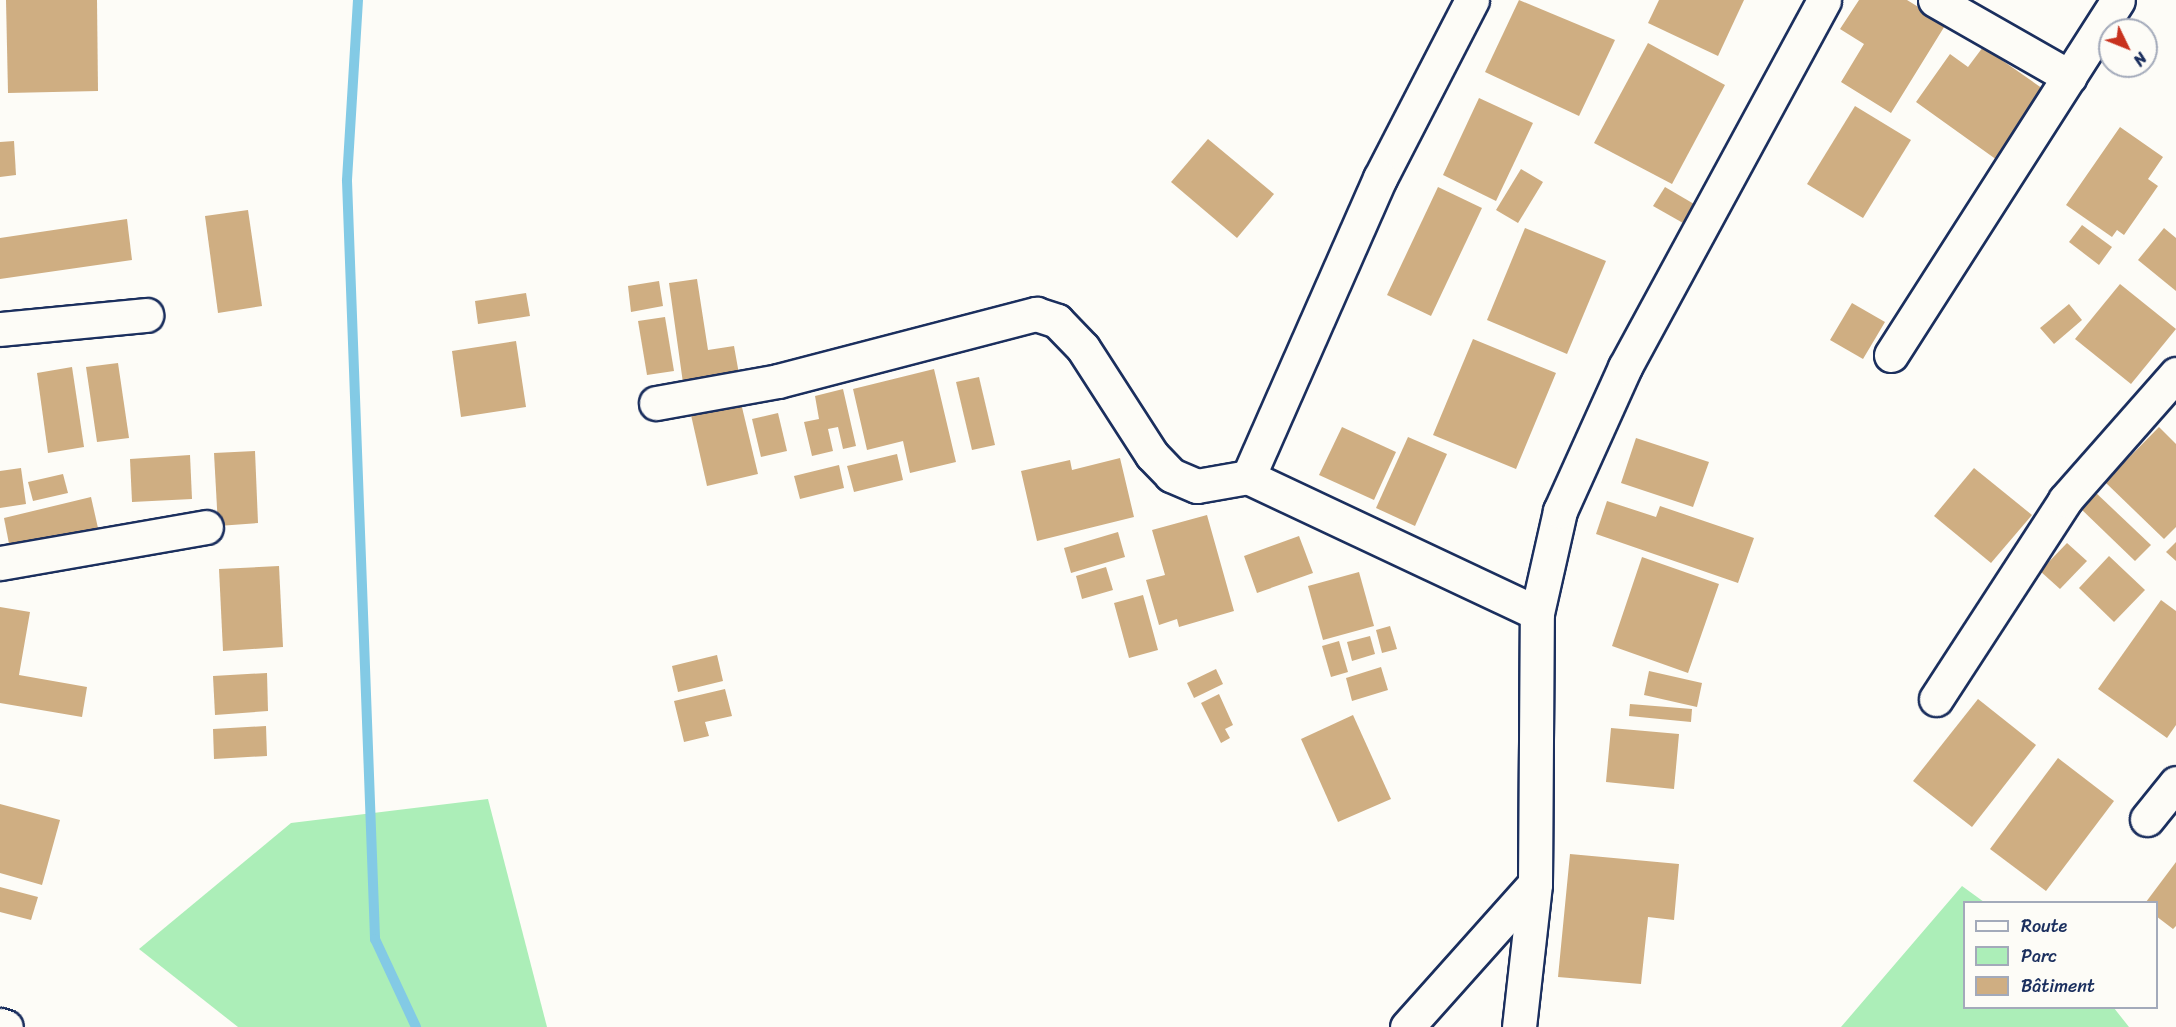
<!DOCTYPE html>
<html>
<head>
<meta charset="utf-8">
<style>
  body { margin:0 }
  #map { position:relative; width:2176px; height:1027px; overflow:hidden; background:#fdfcf7; font-family:Sriracha,sans-serif }
  div>[style] { position:absolute }
  .green>* { inset:0; background:#aceeb8 }
  .stream>* { height:10px; margin:-5px; padding:0 5px; transform-origin:5px; border-radius:5px; background:#83cae5 }
  .building>* { inset:0; background:#cfae82 }
  .roads { filter:drop-shadow(2px 0 #1b2f5e) drop-shadow(-2px 0 #1b2f5e) drop-shadow(0 2px #1b2f5e) drop-shadow(0 -2px #1b2f5e) }
  .minor>* { height:33px; margin:-16.5px; padding:0 16.5px; transform-origin:16.5px; border-radius:16.5px; background:#fdfcf7 }
  span { translate:-50% -50%; white-space:nowrap; text-align:center; line-height:1.15; -webkit-text-stroke:6px #fdfcf7; paint-order:stroke }
  .legend { position:absolute; left:1963px; top:901px; width:195px; height:108px; box-sizing:border-box; background:#fdfcf7; border:2px solid #a3aaba; margin:0; padding:8px 10px; list-style:none; font-size:18px; color:#1b2f5e }
  .legend li { display:flex; align-items:center; gap:12px; height:30px }
  .legend b { width:30px; border:2px solid #a3aaba }
  .north { position:absolute; left:2098px; top:18px; width:60px; height:60px; box-sizing:border-box; background:#fdfcf7; border:2px solid #a3aaba; border-radius:50%; rotate:133deg; font-size:16px; font-weight:700; line-height:24px; text-align:center; color:#1b2f5e }
  .north::after { content:''; display:block; margin:auto; width:21px; height:27px; background:#c8321e; clip-path:polygon(50% 0,100% 100%,50% 72%,0 100%) }
</style>
</head>
<body>
<div id="map">
  <div class="green">
    <div style="clip-path:polygon(488px 799px,547px 1027px,238px 1027px,139px 949px,291px 823px)"></div>
    <div style="clip-path:polygon(1962px 886px,1984px 902px,1964px 902px,1964px 1008px,2114px 1008px,2129px 1027px,1841px 1027px)"></div>
  </div>
  <div class="stream">
    <div style="left:358px;top:0;width:181px;rotate:93.5deg"></div>
    <div style="left:347px;top:181px;width:759px;rotate:87.88deg"></div>
    <div style="left:375px;top:939px;width:97px;rotate:65deg"></div>
  </div>
  <div class="building">
    <div style="clip-path:polygon(6px 0,97px 0,98px 91px,8px 93px)"></div>
    <div style="clip-path:polygon(1519px 0,1615px 40px,1579px 116px,1485px 72px)"></div>
    <div style="clip-path:polygon(1659px 0,1744px 0,1718px 56px,1648px 23px)"></div>
    <div style="clip-path:polygon(1859px 0,1907px 0,1946px 24px,1891px 113px,1841px 82px,1864px 44px,1840px 29px)"></div>
    <div style="clip-path:polygon(1648px 43px,1725px 85px,1672px 184px,1594px 143px)"></div>
    <div style="clip-path:polygon(1983px 47px,2046px 91px,1997px 160px,1916px 102px,1950px 54px,1968px 67px)"></div>
    <div style="clip-path:polygon(1479px 98px,1533px 123px,1496px 201px,1443px 175px)"></div>
    <div style="clip-path:polygon(1855px 106px,1911px 140px,1863px 218px,1807px 184px)"></div>
    <div style="clip-path:polygon(2120px 127px,2163px 157px,2148px 179px,2158px 186px,2124px 235px,2117px 230px,2112px 237px,2066px 205px)"></div>
    <div style="clip-path:polygon(1208px 139px,1274px 194px,1237px 238px,1171px 182px)"></div>
    <div style="clip-path:polygon(14px 141px,16px 175px,0 177px,0 142px)"></div>
    <div style="clip-path:polygon(1521px 169px,1543px 182px,1518px 223px,1496px 210px)"></div>
    <div style="clip-path:polygon(1438px 187px,1482px 208px,1431px 316px,1387px 295px)"></div>
    <div style="clip-path:polygon(1665px 187px,1694px 204px,1683px 223px,1653px 206px)"></div>
    <div style="clip-path:polygon(248px 210px,262px 306px,218px 313px,205px 216px)"></div>
    <div style="clip-path:polygon(127px 219px,132px 260px,0 279px,0 238px)"></div>
    <div style="clip-path:polygon(2082px 225px,2112px 247px,2099px 265px,2069px 242px)"></div>
    <div style="clip-path:polygon(1525px 228px,1606px 261px,1567px 354px,1487px 320px)"></div>
    <div style="clip-path:polygon(2164px 228px,2176px 238px,2176px 291px,2138px 260px)"></div>
    <div style="clip-path:polygon(697px 279px,708px 350px,734px 346px,739px 374px,683px 383px,669px 283px)"></div>
    <div style="clip-path:polygon(659px 281px,663px 306px,631px 312px,628px 286px)"></div>
    <div style="clip-path:polygon(2120px 284px,2176px 329px,2131px 384px,2075px 339px)"></div>
    <div style="clip-path:polygon(526px 293px,530px 316px,478px 324px,475px 301px)"></div>
    <div style="clip-path:polygon(1852px 303px,1885px 322px,1863px 359px,1830px 340px)"></div>
    <div style="clip-path:polygon(2069px 304px,2082px 320px,2054px 344px,2040px 328px)"></div>
    <div style="clip-path:polygon(665px 317px,674px 371px,647px 375px,638px 321px)"></div>
    <div style="clip-path:polygon(1473px 339px,1556px 373px,1516px 469px,1433px 435px)"></div>
    <div style="clip-path:polygon(516px 341px,526px 407px,461px 417px,452px 351px)"></div>
    <div style="clip-path:polygon(118px 363px,129px 438px,97px 442px,86px 367px)"></div>
    <div style="clip-path:polygon(72px 367px,84px 447px,48px 453px,37px 373px)"></div>
    <div style="clip-path:polygon(934px 369px,956px 462px,910px 473px,903px 441px,867px 450px,853px 389px)"></div>
    <div style="clip-path:polygon(979px 377px,995px 445px,972px 450px,956px 382px)"></div>
    <div style="clip-path:polygon(843px 389px,856px 446px,843px 449px,838px 427px,828px 429px,833px 451px,812px 456px,804px 422px,819px 419px,815px 396px)"></div>
    <div style="clip-path:polygon(741px 403px,758px 474px,707px 486px,691px 415px)"></div>
    <div style="clip-path:polygon(778px 413px,787px 451px,761px 457px,752px 419px)"></div>
    <div style="clip-path:polygon(1342px 427px,1396px 452px,1374px 500px,1319px 475px)"></div>
    <div style="clip-path:polygon(2159px 427px,2176px 444px,2176px 527px,2164px 539px,2105px 482px)"></div>
    <div style="clip-path:polygon(1408px 437px,1447px 454px,1415px 526px,1376px 508px)"></div>
    <div style="clip-path:polygon(1636px 438px,1709px 462px,1693px 507px,1621px 483px)"></div>
    <div style="clip-path:polygon(255px 451px,258px 523px,218px 526px,214px 453px)"></div>
    <div style="clip-path:polygon(897px 454px,903px 480px,854px 492px,847px 466px)"></div>
    <div style="clip-path:polygon(190px 455px,192px 499px,132px 502px,130px 459px)"></div>
    <div style="clip-path:polygon(1120px 458px,1134px 517px,1037px 541px,1021px 471px,1070px 460px,1072px 470px)"></div>
    <div style="clip-path:polygon(839px 465px,844px 488px,800px 499px,794px 476px)"></div>
    <div style="clip-path:polygon(21px 468px,26px 504px,0 508px,0 471px)"></div>
    <div style="clip-path:polygon(1974px 468px,2032px 515px,1991px 563px,1934px 516px)"></div>
    <div style="clip-path:polygon(63px 474px,68px 493px,33px 501px,28px 482px)"></div>
    <div style="clip-path:polygon(2094px 491px,2151px 545px,2135px 561px,2079px 507px)"></div>
    <div style="clip-path:polygon(91px 497px,98px 528px,10px 549px,4px 518px)"></div>
    <div style="clip-path:polygon(1607px 501px,1656px 517px,1660px 506px,1754px 538px,1738px 583px,1596px 534px)"></div>
    <div style="clip-path:polygon(1207px 515px,1234px 611px,1179px 627px,1177px 619px,1159px 625px,1146px 580px,1165px 575px,1152px 530px)"></div>
    <div style="clip-path:polygon(1118px 532px,1125px 557px,1071px 573px,1064px 548px)"></div>
    <div style="clip-path:polygon(1299px 536px,1313px 573px,1257px 593px,1244px 556px)"></div>
    <div style="clip-path:polygon(2176px 542px,2176px 561px,2166px 552px)"></div>
    <div style="clip-path:polygon(2067px 543px,2087px 561px,2060px 589px,2040px 571px)"></div>
    <div style="clip-path:polygon(2109px 556px,2145px 590px,2114px 622px,2079px 588px)"></div>
    <div style="clip-path:polygon(1642px 557px,1719px 584px,1688px 673px,1612px 646px)"></div>
    <div style="clip-path:polygon(279px 566px,283px 647px,223px 651px,219px 569px)"></div>
    <div style="clip-path:polygon(1106px 567px,1113px 590px,1082px 599px,1076px 576px)"></div>
    <div style="clip-path:polygon(1359px 572px,1374px 626px,1323px 640px,1308px 586px)"></div>
    <div style="clip-path:polygon(1143px 595px,1158px 650px,1129px 658px,1114px 603px)"></div>
    <div style="clip-path:polygon(2161px 600px,2176px 611px,2176px 725px,2167px 738px,2098px 689px)"></div>
    <div style="clip-path:polygon(0 607px,30px 612px,19px 675px,87px 687px,82px 717px,0 703px)"></div>
    <div style="clip-path:polygon(1390px 626px,1397px 649px,1382px 653px,1376px 630px)"></div>
    <div style="clip-path:polygon(1370px 636px,1375px 654px,1352px 661px,1347px 642px)"></div>
    <div style="clip-path:polygon(1339px 641px,1348px 672px,1331px 677px,1322px 646px)"></div>
    <div style="clip-path:polygon(717px 655px,723px 681px,678px 692px,672px 666px)"></div>
    <div style="clip-path:polygon(1381px 667px,1388px 690px,1352px 701px,1346px 678px)"></div>
    <div style="clip-path:polygon(1216px 669px,1223px 684px,1194px 698px,1187px 683px)"></div>
    <div style="clip-path:polygon(1649px 671px,1702px 683px,1697px 707px,1644px 695px)"></div>
    <div style="clip-path:polygon(267px 673px,268px 711px,215px 715px,213px 676px)"></div>
    <div style="clip-path:polygon(725px 689px,732px 716px,705px 722px,709px 736px,684px 742px,674px 701px)"></div>
    <div style="clip-path:polygon(1219px 694px,1233px 725px,1225px 729px,1230px 738px,1221px 743px,1201px 703px)"></div>
    <div style="clip-path:polygon(1978px 699px,2036px 745px,1972px 827px,1913px 781px)"></div>
    <div style="clip-path:polygon(1630px 704px,1692px 709px,1691px 722px,1629px 716px)"></div>
    <div style="clip-path:polygon(1353px 715px,1391px 799px,1338px 822px,1301px 739px)"></div>
    <div style="clip-path:polygon(266px 726px,267px 756px,214px 759px,213px 729px)"></div>
    <div style="clip-path:polygon(1611px 728px,1679px 734px,1674px 789px,1606px 782px)"></div>
    <div style="clip-path:polygon(2058px 758px,2114px 801px,2046px 891px,1990px 849px)"></div>
    <div style="clip-path:polygon(0 804px,60px 820px,42px 885px,0 873px)"></div>
    <div style="clip-path:polygon(1570px 854px,1679px 864px,1674px 920px,1648px 917px,1641px 984px,1558px 977px)"></div>
    <div style="clip-path:polygon(2176px 862px,2176px 926px,2173px 929px,2156px 916px,2156px 902px,2146px 902px)"></div>
    <div style="clip-path:polygon(0 887px,38px 897px,31px 920px,0 912px)"></div>
  </div>
  <div class="roads">
    <div class="minor">
      <div style="left:1472px;top:0;width:200px;rotate:117.3deg"></div>
      <div style="left:1380px;top:178px;width:327px;rotate:113.8deg"></div>
      <div style="left:1248px;top:477px;width:319px;rotate:25.2deg"></div>
      <div style="left:1935px;top:0;width:155px;rotate:29.7deg"></div>
      <div style="left:0;top:329px;width:147px;rotate:-5.5deg"></div>
      <div style="left:1891px;top:355px;width:421px;rotate:-57.4deg"></div>
      <div style="left:656px;top:403px;width:124px;rotate:-10.2deg"></div>
      <div style="left:778px;top:381px;width:267px;rotate:-14.6deg"></div>
      <div style="left:1036px;top:314px;width:22px;rotate:18deg"></div>
      <div style="left:1057px;top:321px;width:37px;rotate:46deg"></div>
      <div style="left:1083px;top:348px;width:127px;rotate:57.2deg"></div>
      <div style="left:1152px;top:455px;width:28px;rotate:46deg"></div>
      <div style="left:1171px;top:475px;width:28px;rotate:23deg"></div>
      <div style="left:1197px;top:486px;width:52px;rotate:-10deg"></div>
      <div style="left:0;top:563px;width:209px;rotate:-9.9deg"></div>
      <div style="left:1936px;top:699px;width:237px;rotate:-57deg"></div>
      <div style="left:2065px;top:500px;width:168px;rotate:-48.6deg"></div>
      <div style="left:2147px;top:819px;width:46px;rotate:-51.1deg"></div>
      <div style="left:0;top:1025px;width:6px;rotate:18deg"></div>
      <div style="left:1407px;top:1027px;width:192px;rotate:-48.2deg"></div>
      <div style="left:1519px;top:1027px;width:144px;rotate:-83.6deg"></div>
      <div style="left:1535px;top:884px;width:271px;rotate:-89.6deg"></div>
      <div style="left:1537px;top:613px;width:105px;rotate:-77.3deg"></div>
      <div style="left:1560px;top:511px;width:158px;rotate:-65.7deg"></div>
      <div style="left:1625px;top:367px;width:417px;rotate:-61.5deg"></div>
    </div>
  </div>
  <ul class="legend">
  <li><b style="height:8px;background:#fdfcf7"></b>Route</li>
  <li><b style="height:16px;background:#aceeb8"></b>Parc</li>
  <li><b style="height:16px;background:#cfae82"></b>Bâtiment</li>
  </ul>
  <div class="north">N</div>
</div>
</body>
</html>
